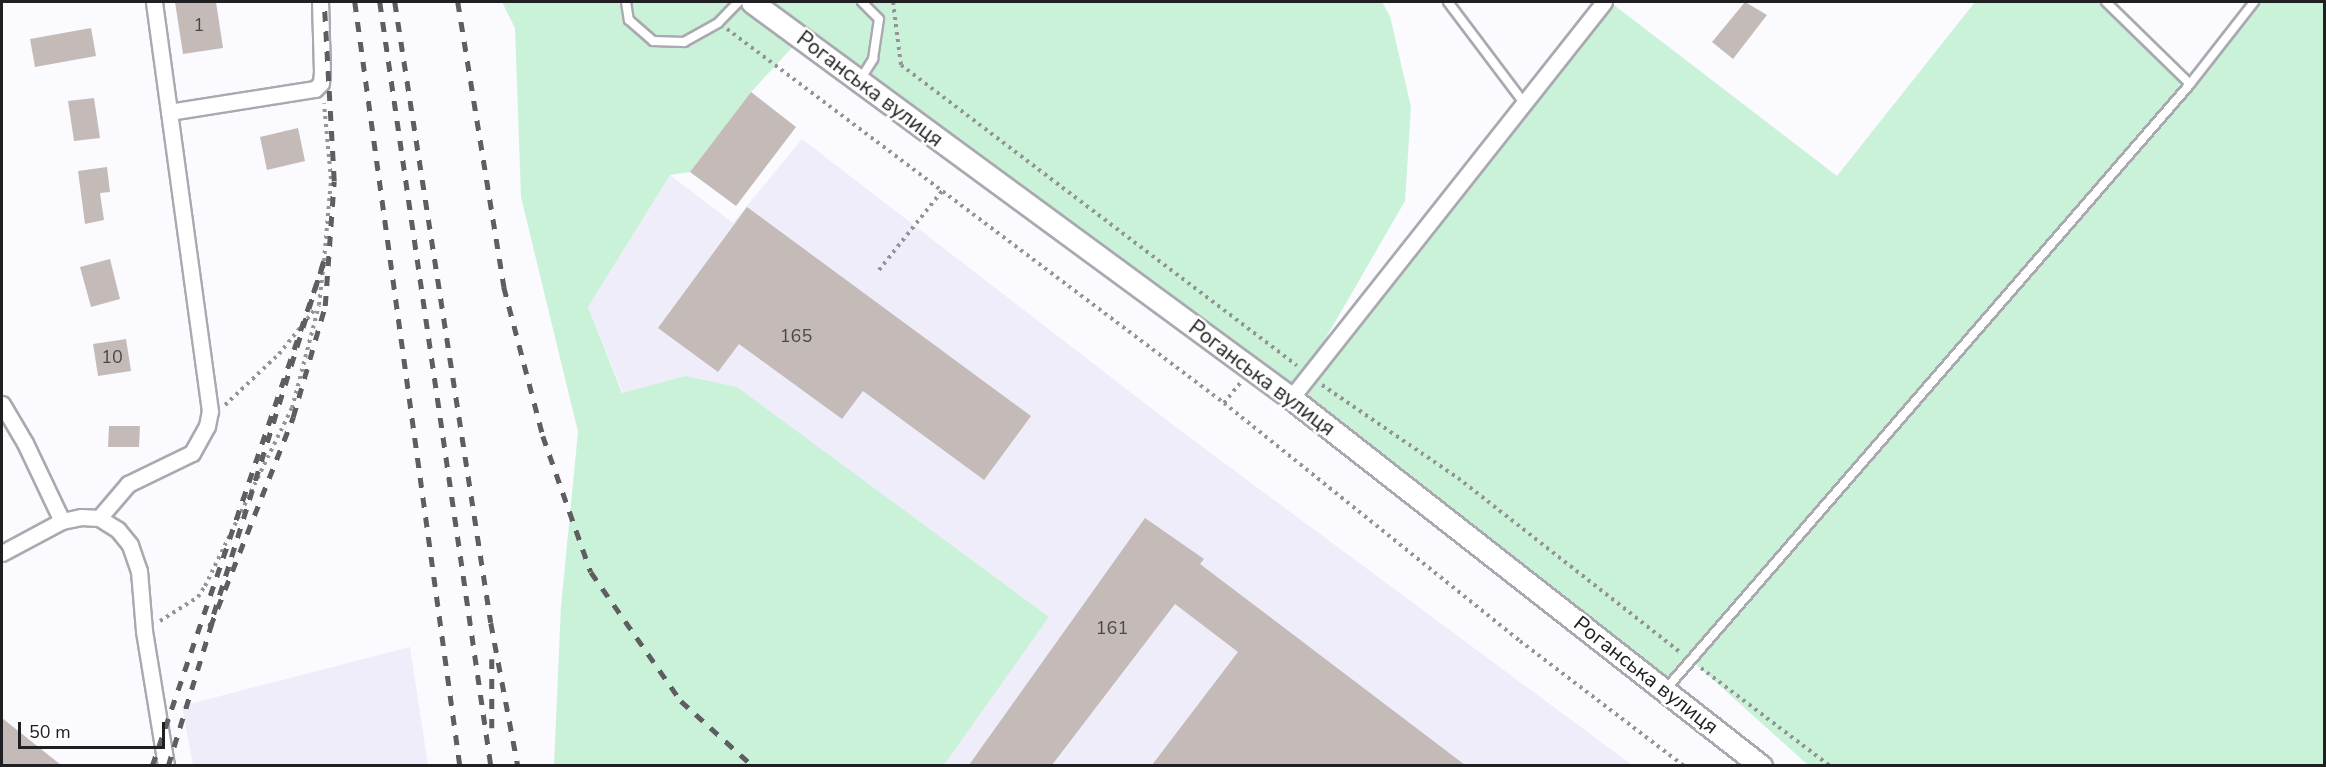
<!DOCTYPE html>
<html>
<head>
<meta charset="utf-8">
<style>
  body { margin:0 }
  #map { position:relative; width:2326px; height:767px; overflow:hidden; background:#fbfaff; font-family:"Nunito Sans",sans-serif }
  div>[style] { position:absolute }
  .built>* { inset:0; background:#eeedf9 }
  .green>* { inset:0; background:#caf2d9 }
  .building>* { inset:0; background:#c4bbb8 }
  .path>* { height:4px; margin-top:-2px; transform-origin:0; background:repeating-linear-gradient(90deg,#949397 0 3px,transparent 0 7.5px) }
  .roads { filter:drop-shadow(2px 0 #aaa9b1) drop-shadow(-2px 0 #aaa9b1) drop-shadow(0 2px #aaa9b1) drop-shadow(0 -2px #aaa9b1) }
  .service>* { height:8px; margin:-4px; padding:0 4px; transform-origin:4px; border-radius:4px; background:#fff }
  .minor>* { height:15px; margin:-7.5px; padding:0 7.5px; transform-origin:7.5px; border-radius:7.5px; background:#fff }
  .secondary>* { height:21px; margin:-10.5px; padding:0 10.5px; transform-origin:10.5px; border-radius:10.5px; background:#fff }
  .rail>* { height:4.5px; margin-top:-2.25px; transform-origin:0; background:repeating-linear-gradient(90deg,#5e5e60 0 10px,transparent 0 20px) }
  span { translate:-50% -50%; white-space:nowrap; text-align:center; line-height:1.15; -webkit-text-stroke:5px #fff; paint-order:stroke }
  .number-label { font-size:18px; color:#494748 }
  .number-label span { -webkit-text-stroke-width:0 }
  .street-label { font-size:21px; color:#202022 }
  .frame { position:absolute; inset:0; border:3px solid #202022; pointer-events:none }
  .scale { position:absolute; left:18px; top:722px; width:147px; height:27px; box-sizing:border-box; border:3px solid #202022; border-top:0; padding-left:8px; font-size:18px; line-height:21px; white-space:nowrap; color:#202022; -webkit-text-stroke:4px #fff; paint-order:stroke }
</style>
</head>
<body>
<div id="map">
  <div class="built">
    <div style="clip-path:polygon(802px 139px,1181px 431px,1632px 765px,944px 765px,1049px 617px,685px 376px,623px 393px,588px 307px,670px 175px,733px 223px)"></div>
    <div style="clip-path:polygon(410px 647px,428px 765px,193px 765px,182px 706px)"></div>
  </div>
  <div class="green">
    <div style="clip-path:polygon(502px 2px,1382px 2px,1390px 16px,1411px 107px,1405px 201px,1294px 393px,1610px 2px,1837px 176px,1975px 2px,2106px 2px,2190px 84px,2254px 2px,2324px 2px,2324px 765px,1808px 765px,1691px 660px,1665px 690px,801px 38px,751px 92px,690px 172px,670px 175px,588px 307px,622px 393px,685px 376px,737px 387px,1049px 617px,944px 765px,554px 765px,561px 606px,578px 432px,521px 197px,515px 28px)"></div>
  </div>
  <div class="building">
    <div style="clip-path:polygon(175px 2px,216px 2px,223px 48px,183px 54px)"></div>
    <div style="clip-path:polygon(1745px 2px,1767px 15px,1733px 59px,1712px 42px)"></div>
    <div style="clip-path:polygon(91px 28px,96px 56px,35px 67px,30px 39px)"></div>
    <div style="clip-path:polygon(751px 92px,796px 127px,736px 206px,690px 172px)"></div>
    <div style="clip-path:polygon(94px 98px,100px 138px,74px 141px,68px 101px)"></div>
    <div style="clip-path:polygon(298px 128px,305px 161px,267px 170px,260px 137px)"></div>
    <div style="clip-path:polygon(107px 167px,110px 192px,100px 193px,104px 220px,85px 224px,78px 171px)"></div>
    <div style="clip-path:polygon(747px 207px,1031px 416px,984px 480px,863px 391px,842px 419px,739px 344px,718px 372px,658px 328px)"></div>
    <div style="clip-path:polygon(110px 259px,120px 299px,91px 307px,80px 267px)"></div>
    <div style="clip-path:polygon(126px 339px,131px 371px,98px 376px,93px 344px)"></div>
    <div style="clip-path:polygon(109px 426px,140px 426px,139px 447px,108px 447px)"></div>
    <div style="clip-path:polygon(1145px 518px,1204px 559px,1200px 564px,1465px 765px,1152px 765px,1238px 652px,1175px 604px,1052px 765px,969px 765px)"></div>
    <div style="clip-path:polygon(2px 718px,61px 765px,2px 765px)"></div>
  </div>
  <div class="path">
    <div style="left:893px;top:2px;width:64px;rotate:82.8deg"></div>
    <div style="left:901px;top:65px;width:497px;rotate:37.2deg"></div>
    <div style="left:727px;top:29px;width:622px;rotate:36.96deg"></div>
    <div style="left:1224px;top:403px;width:380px;rotate:38.8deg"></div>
    <div style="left:1520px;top:641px;width:206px;rotate:37.3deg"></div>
    <div style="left:879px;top:270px;width:101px;rotate:-51.4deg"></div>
    <div style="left:1322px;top:385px;width:165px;rotate:34.4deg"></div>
    <div style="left:1458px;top:478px;width:283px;rotate:38.1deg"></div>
    <div style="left:1224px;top:403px;width:26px;rotate:-51deg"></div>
    <div style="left:225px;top:405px;width:74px;rotate:-43.4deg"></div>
    <div style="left:279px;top:354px;width:59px;rotate:-51.2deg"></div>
    <div style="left:160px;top:621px;width:45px;rotate:-32.3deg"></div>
    <div style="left:198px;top:597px;width:13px;rotate:-58deg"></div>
    <div style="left:205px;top:586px;width:198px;rotate:-64deg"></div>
    <div style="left:292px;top:408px;width:106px;rotate:-75.3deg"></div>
    <div style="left:319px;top:305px;width:44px;rotate:-83.5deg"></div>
    <div style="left:324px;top:261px;width:82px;rotate:-85.1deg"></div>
    <div style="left:331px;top:179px;width:76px;rotate:-95.3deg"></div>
    <div style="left:1701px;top:668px;width:162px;rotate:37.2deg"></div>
  </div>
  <div class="roads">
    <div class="service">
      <div style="left:626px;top:2px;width:18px;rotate:81deg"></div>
      <div style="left:629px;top:20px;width:32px;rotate:41deg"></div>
      <div style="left:653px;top:41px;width:31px;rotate:2deg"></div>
      <div style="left:684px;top:42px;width:39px;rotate:-29deg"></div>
      <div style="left:718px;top:23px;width:29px;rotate:-46deg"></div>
      <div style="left:1448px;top:2px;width:126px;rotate:53deg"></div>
      <div style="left:2106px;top:2px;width:117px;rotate:44.3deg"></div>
      <div style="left:860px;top:80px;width:25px;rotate:-58deg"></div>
      <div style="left:873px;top:59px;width:40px;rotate:-81.5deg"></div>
      <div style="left:879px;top:19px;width:24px;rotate:-135deg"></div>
      <div style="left:1666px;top:689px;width:800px;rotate:-49.1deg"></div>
      <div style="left:2190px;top:84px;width:104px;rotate:-52deg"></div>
    </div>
    <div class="minor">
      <div style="left:169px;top:112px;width:148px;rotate:-9deg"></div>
      <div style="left:315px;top:89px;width:8px;rotate:-45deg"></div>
      <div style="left:321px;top:83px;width:11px;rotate:-85deg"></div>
      <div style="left:322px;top:72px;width:70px;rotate:-91.6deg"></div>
      <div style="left:1291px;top:398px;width:505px;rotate:-51.68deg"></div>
      <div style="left:2px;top:404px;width:45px;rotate:59.5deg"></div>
      <div style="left:25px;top:443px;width:86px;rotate:64.6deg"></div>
      <div style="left:99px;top:518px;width:45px;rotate:-49.5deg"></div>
      <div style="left:128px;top:484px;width:71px;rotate:-25.8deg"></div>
      <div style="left:192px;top:453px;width:31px;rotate:-61deg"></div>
      <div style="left:207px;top:426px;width:15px;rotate:-79deg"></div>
      <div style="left:210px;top:411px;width:413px;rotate:-97.8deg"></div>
      <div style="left:2px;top:553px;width:68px;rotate:-28.1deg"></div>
      <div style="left:62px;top:521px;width:19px;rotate:-12deg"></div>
      <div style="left:81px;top:517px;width:18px;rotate:3deg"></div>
      <div style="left:99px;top:518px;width:22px;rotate:32deg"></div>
      <div style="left:118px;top:530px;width:19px;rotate:51deg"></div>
      <div style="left:130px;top:545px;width:28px;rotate:71deg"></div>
      <div style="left:139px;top:571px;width:60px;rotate:85.2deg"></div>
      <div style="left:144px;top:631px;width:137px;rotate:80.7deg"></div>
    </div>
    <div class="secondary">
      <div style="left:752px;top:2px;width:669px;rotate:36.3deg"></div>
      <div style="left:1291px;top:398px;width:597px;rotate:38.06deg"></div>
    </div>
  </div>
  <div class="rail">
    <div style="left:355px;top:2px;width:771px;rotate:82.17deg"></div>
    <div style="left:380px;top:2px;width:772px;rotate:81.73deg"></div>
    <div style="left:395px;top:2px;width:628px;rotate:81.21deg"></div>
    <div style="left:491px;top:623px;width:146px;rotate:79.3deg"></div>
    <div style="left:458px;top:2px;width:289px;rotate:80.8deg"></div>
    <div style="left:504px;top:287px;width:154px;rotate:75.3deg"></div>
    <div style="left:543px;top:436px;width:144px;rotate:70.6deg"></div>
    <div style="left:591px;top:572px;width:157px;rotate:55.1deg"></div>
    <div style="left:681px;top:701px;width:97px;rotate:42.1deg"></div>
    <div style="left:492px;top:659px;width:69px;rotate:90deg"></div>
    <div style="left:152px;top:766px;width:533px;rotate:-71.19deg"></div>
    <div style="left:324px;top:261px;width:383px;rotate:107.3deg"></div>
    <div style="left:210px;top:627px;width:226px;rotate:-68.4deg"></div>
    <div style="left:293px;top:417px;width:116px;rotate:-73.9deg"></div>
    <div style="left:325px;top:306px;width:125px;rotate:-85.9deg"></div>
    <div style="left:334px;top:181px;width:179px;rotate:-93.2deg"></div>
    <div style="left:168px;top:766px;width:154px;rotate:-73deg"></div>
  </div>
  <div class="number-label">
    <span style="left:199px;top:25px">1</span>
    <span style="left:796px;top:336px">165</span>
    <span style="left:112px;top:357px">10</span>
    <span style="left:1112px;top:628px">161</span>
  </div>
  <div class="street-label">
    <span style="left:870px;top:89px;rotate:37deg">Роганська вулиця</span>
    <span style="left:1262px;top:378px;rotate:37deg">Роганська вулиця</span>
    <span style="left:1646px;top:675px;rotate:38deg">Роганська вулиця</span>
  </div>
  <div class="frame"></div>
  <div class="scale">50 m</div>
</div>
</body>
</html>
